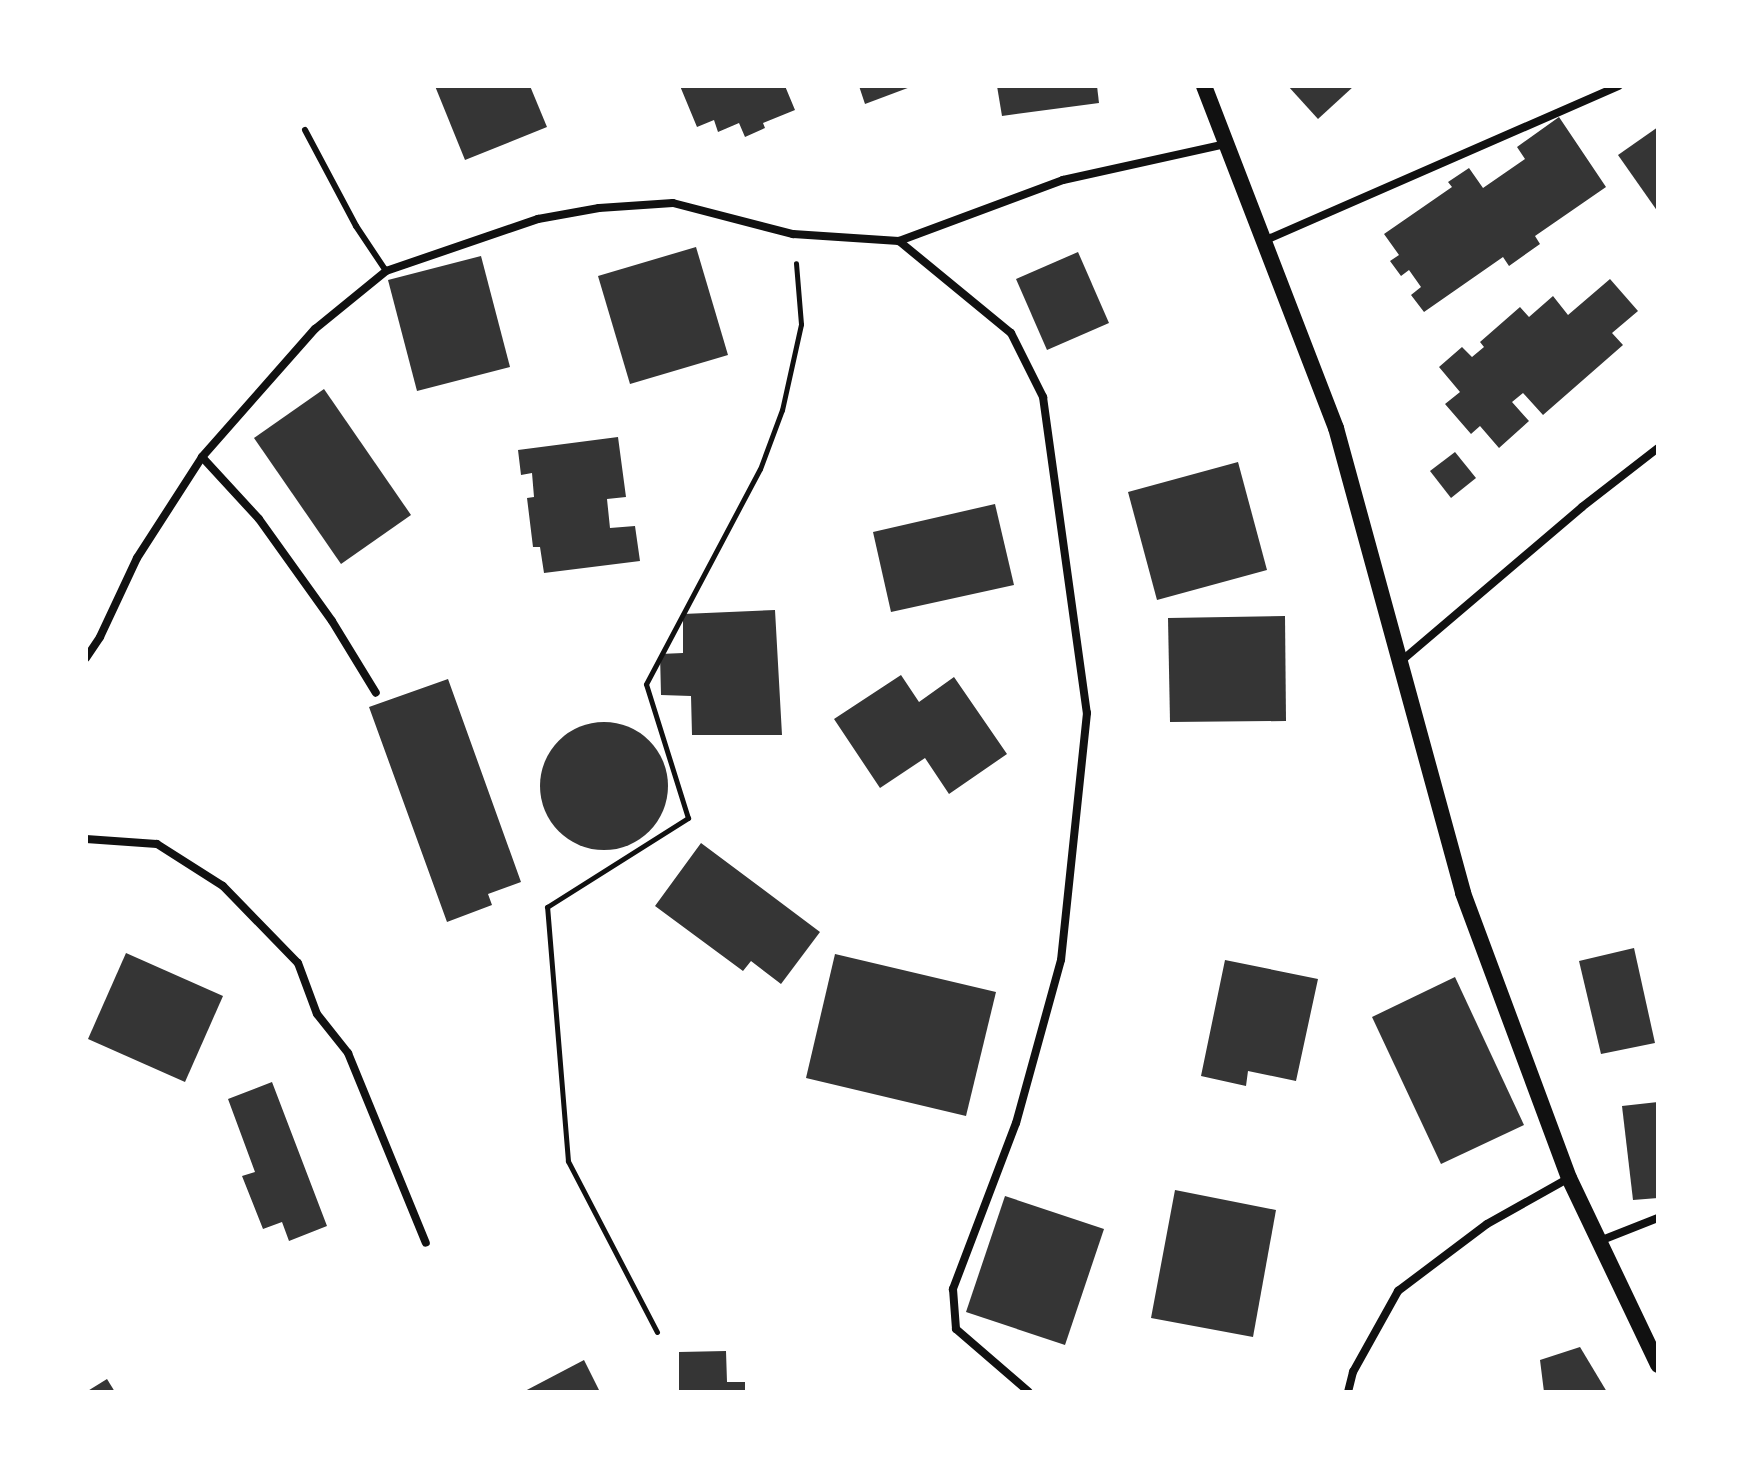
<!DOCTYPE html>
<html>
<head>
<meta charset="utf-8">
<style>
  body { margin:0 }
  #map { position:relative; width:1744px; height:1478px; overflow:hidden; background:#fff; font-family:Helvetica,sans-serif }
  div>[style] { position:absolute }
  .building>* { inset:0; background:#353535 }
  .round { border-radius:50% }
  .path>* { height:5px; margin:-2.5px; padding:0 2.5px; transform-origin:2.5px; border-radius:2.5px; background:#111 }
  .service>* { height:6px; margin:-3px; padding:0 3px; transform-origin:3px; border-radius:3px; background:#111 }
  .minor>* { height:8px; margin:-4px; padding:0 4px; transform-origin:4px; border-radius:4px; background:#111 }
  .secondary>* { height:16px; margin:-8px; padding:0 8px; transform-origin:8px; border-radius:8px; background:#111 }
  span { translate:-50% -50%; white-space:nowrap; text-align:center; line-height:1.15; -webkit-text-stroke:8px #fff; paint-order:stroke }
  .frame { position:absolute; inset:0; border:88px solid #fff; pointer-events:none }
</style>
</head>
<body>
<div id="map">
  <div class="building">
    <div style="clip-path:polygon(435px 86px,530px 86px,547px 127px,465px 160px)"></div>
    <div style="clip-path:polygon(680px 86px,785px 86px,795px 110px,763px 123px,765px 128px,745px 137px,739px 123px,718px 132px,714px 120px,697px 127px)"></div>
    <div style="clip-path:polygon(859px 86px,913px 86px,865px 104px)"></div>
    <div style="clip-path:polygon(997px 86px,1097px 86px,1099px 103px,1002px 116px)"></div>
    <div style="clip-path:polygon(1288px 86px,1354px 86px,1318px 119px)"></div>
    <div style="clip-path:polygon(1559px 117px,1606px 187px,1535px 236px,1540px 244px,1509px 266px,1503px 257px,1424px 312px,1411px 295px,1421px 287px,1409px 270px,1401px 276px,1390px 261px,1399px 255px,1384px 234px,1452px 187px,1448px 182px,1469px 168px,1483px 188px,1525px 159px,1517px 147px)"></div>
    <div style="clip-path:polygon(1658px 127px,1658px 212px,1618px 155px)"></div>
    <div style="clip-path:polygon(696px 247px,728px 355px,630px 384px,598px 276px)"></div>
    <div style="clip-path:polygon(1078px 252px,1109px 323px,1047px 350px,1016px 279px)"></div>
    <div style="clip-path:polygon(481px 256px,510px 367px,417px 391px,388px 280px)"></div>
    <div style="clip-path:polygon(1610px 279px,1638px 311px,1612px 333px,1623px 345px,1543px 415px,1523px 393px,1512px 402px,1529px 421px,1499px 448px,1480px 426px,1471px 434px,1445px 404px,1460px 392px,1439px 367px,1462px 347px,1472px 357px,1484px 347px,1480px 342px,1520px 307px,1529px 317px,1553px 296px,1568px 315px)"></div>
    <div style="clip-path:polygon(324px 389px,411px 515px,341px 564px,254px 438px)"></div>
    <div style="clip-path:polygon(618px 437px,626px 497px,607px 499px,610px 528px,635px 526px,640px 561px,544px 573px,540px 547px,533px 547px,527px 498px,534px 497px,532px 473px,521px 475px,518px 450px)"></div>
    <div style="clip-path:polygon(1455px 452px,1476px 478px,1451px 498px,1430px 471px)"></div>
    <div style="clip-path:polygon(1238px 462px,1267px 570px,1157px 600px,1128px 492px)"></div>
    <div style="clip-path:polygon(995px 504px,1014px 585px,891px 612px,873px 532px)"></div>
    <div style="clip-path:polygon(775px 610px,782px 735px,692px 735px,691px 696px,661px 695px,660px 654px,683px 653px,683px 614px)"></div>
    <div style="clip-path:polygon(1285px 616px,1286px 721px,1170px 722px,1168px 618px)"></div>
    <div style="clip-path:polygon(901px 675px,919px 702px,954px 677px,1007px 754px,949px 794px,925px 758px,880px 788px,834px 719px)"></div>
    <div style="clip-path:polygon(448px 679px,521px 882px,488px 894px,492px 905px,447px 922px,369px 707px)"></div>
    <div class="round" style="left:540px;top:722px;width:128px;height:128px"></div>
    <div style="clip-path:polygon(701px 843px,820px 932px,781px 984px,751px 961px,743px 971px,655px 906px)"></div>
    <div style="clip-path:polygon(1634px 948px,1655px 1043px,1601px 1054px,1579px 961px)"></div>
    <div style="clip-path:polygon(126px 953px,223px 996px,185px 1082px,88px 1039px)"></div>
    <div style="clip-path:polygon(835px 954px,996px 992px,966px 1116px,806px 1078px)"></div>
    <div style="clip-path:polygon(1225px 960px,1318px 979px,1296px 1081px,1248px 1071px,1246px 1086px,1201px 1076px)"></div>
    <div style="clip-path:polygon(1455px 977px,1524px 1125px,1441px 1164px,1372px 1017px)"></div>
    <div style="clip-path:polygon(272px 1082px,327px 1226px,289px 1241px,282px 1222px,263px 1229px,242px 1176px,255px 1172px,228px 1099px)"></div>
    <div style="clip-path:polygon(1658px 1102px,1658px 1198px,1633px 1200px,1622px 1106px)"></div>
    <div style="clip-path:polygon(1175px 1190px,1276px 1210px,1253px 1337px,1151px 1318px)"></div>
    <div style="clip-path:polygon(1005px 1196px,1104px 1229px,1065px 1345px,966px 1312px)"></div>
    <div style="clip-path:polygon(1580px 1347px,1607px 1392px,1544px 1392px,1540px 1360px)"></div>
    <div style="clip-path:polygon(726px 1351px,727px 1382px,745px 1382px,745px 1392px,679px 1392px,679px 1352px)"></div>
    <div style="clip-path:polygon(584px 1360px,600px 1392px,523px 1392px)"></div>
    <div style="clip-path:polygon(107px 1379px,115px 1392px,86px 1392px)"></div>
  </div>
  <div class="path">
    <div style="left:657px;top:1332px;width:193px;rotate:-117.5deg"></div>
    <div style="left:568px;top:1161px;width:255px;rotate:-94.7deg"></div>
    <div style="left:547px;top:907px;width:167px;rotate:-32.3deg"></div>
    <div style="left:688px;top:818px;width:140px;rotate:-107.4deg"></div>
    <div style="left:646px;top:684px;width:243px;rotate:-62.1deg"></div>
    <div style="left:760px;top:469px;width:63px;rotate:-69.6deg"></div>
    <div style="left:782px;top:410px;width:88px;rotate:-77.5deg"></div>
    <div style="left:801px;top:324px;width:61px;rotate:-94.7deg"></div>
  </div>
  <div class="service">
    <div style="left:305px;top:130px;width:109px;rotate:62deg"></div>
    <div style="left:356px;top:226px;width:54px;rotate:56.3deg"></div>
  </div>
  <div class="minor">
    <div style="left:1266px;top:240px;width:385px;rotate:-23.6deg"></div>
    <div style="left:899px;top:241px;width:145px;rotate:39.4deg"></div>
    <div style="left:1011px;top:333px;width:72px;rotate:63.4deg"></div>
    <div style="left:1043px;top:397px;width:319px;rotate:82.1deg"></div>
    <div style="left:1087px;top:713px;width:248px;rotate:96deg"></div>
    <div style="left:1061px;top:960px;width:169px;rotate:105.4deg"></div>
    <div style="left:1016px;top:1123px;width:178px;rotate:110.8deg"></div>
    <div style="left:953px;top:1289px;width:40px;rotate:85.7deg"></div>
    <div style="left:956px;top:1329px;width:96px;rotate:40.8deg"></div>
    <div style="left:202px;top:457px;width:84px;rotate:47.4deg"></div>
    <div style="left:259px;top:519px;width:125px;rotate:54.4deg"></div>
    <div style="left:332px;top:621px;width:84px;rotate:58.6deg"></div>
    <div style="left:86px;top:658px;width:25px;rotate:-56deg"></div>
    <div style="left:100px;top:637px;width:87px;rotate:-64.9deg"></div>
    <div style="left:137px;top:558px;width:120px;rotate:-57.2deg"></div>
    <div style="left:202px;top:457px;width:171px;rotate:-48.6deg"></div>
    <div style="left:315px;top:329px;width:92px;rotate:-39.2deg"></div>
    <div style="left:386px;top:271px;width:161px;rotate:-18.9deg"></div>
    <div style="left:538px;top:219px;width:62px;rotate:-10.2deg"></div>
    <div style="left:599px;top:208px;width:74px;rotate:-3.9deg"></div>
    <div style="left:673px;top:203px;width:124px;rotate:14.5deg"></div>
    <div style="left:793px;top:234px;width:106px;rotate:3.8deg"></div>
    <div style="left:899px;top:241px;width:175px;rotate:-20.4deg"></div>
    <div style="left:1063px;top:180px;width:166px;rotate:-12.5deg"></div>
    <div style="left:1400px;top:662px;width:239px;rotate:-40.4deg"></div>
    <div style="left:1582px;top:507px;width:96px;rotate:-37.8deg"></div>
    <div style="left:86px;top:839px;width:71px;rotate:4deg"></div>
    <div style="left:157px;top:844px;width:78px;rotate:32.5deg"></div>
    <div style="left:223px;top:886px;width:107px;rotate:45.8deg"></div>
    <div style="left:298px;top:963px;width:54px;rotate:69.6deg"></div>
    <div style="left:317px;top:1014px;width:50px;rotate:51.5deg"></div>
    <div style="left:348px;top:1053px;width:205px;rotate:67.7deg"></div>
    <div style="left:1597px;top:1242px;width:66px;rotate:-21.5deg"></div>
    <div style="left:1348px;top:1392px;width:21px;rotate:-76deg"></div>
    <div style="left:1353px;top:1372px;width:93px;rotate:-60.9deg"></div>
    <div style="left:1398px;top:1291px;width:111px;rotate:-37deg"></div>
    <div style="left:1487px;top:1224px;width:94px;rotate:-29.3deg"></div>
  </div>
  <div class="secondary">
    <div style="left:1204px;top:86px;width:367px;rotate:68.9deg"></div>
    <div style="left:1336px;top:428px;width:482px;rotate:74.7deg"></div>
    <div style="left:1463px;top:893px;width:304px;rotate:69.6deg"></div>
    <div style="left:1569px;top:1178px;width:207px;rotate:64.5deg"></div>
  </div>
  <div class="frame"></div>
</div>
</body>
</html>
